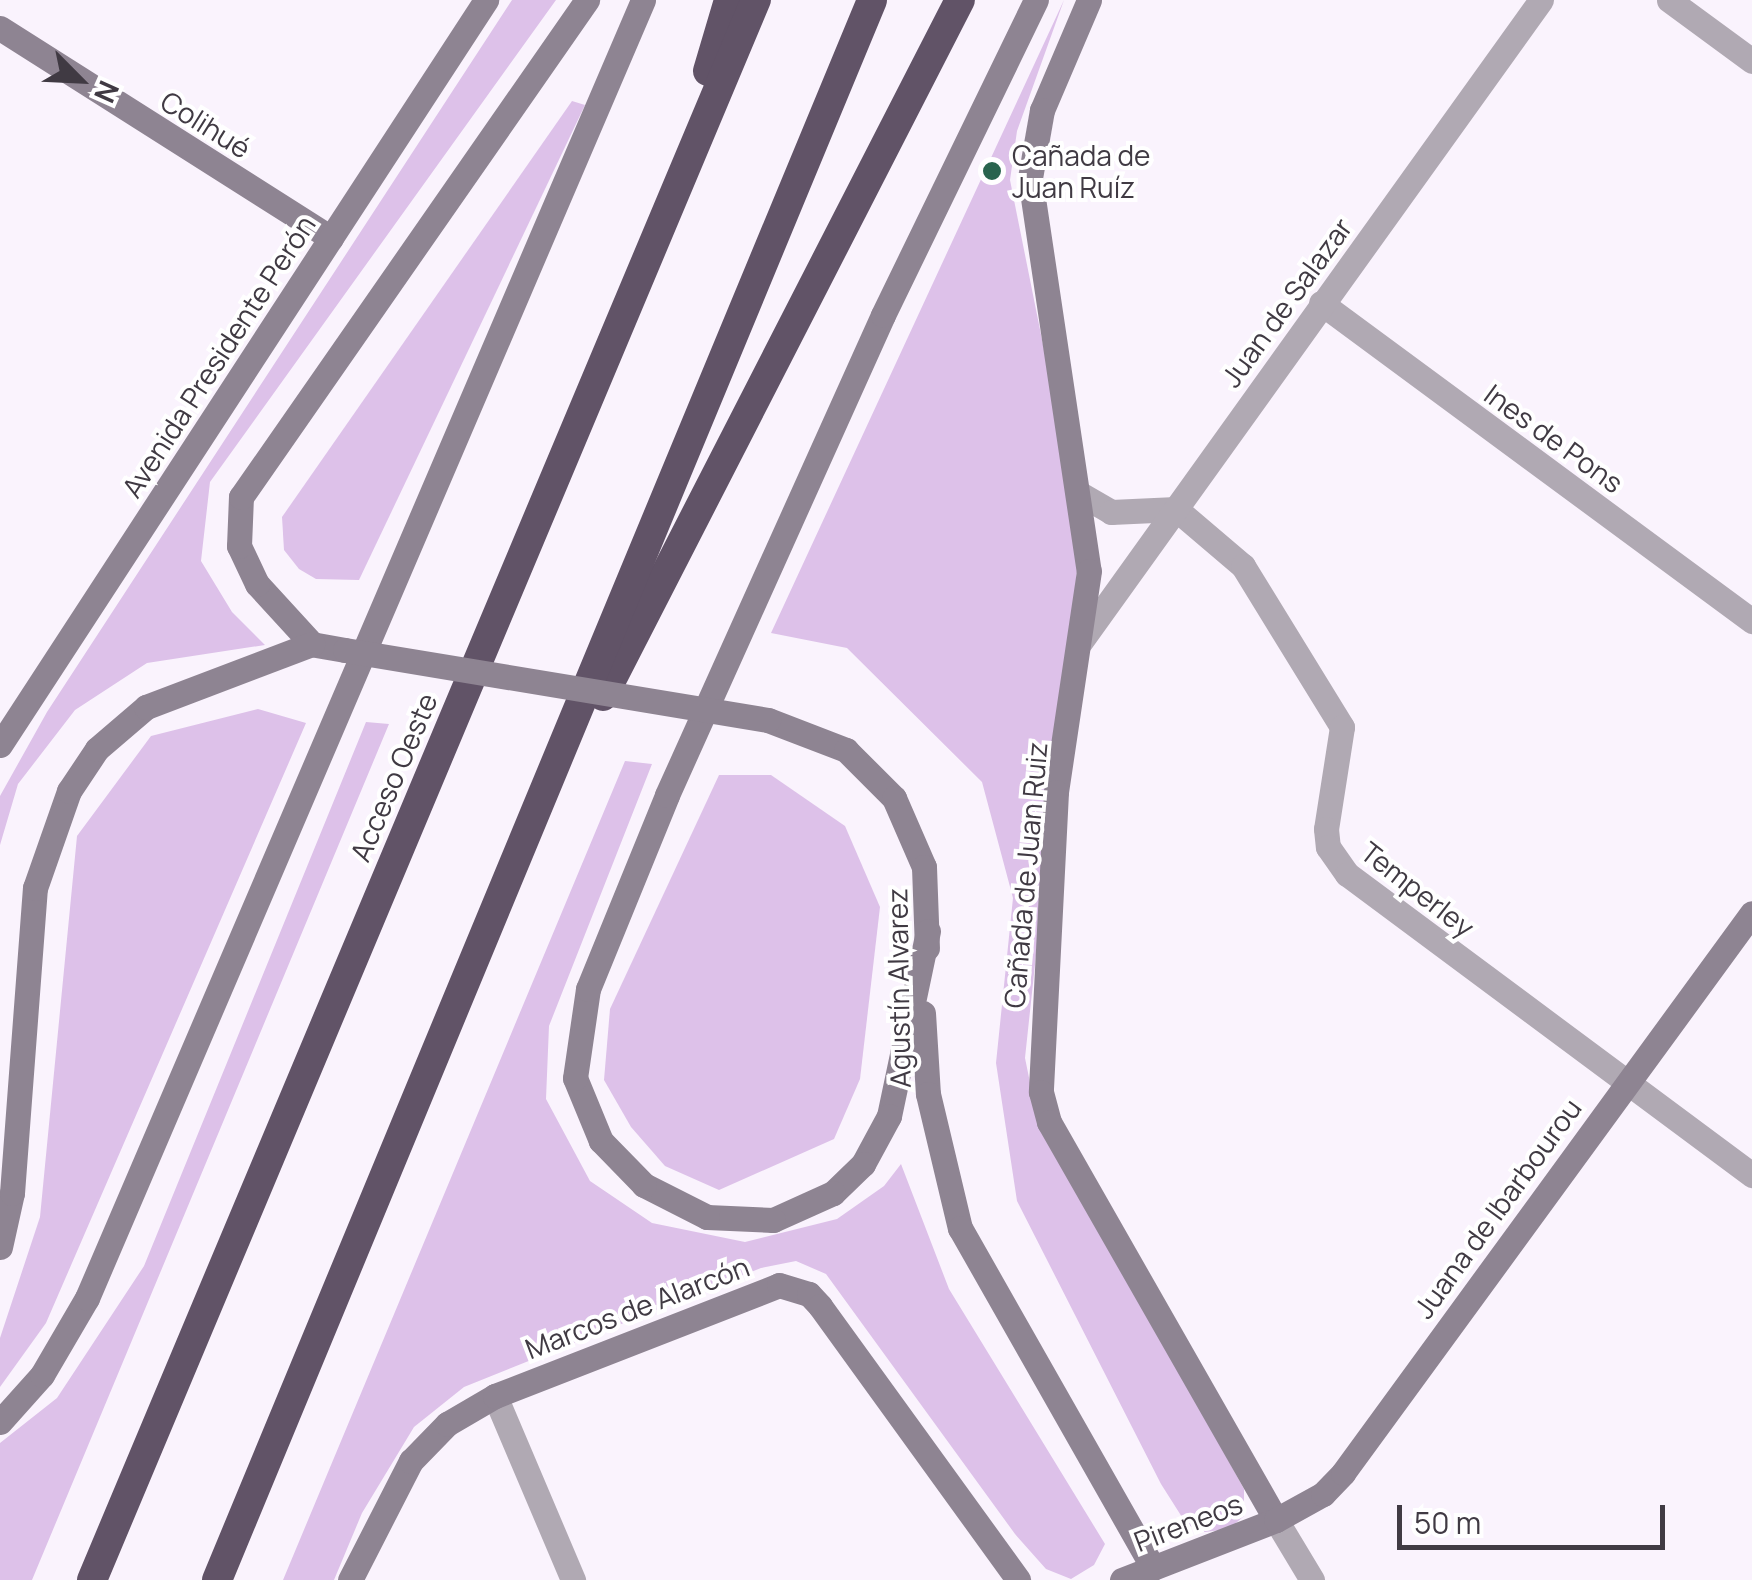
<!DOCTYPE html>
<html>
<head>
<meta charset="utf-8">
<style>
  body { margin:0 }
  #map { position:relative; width:1752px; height:1580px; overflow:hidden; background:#faf3fd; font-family:Manrope,sans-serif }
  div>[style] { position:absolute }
  .green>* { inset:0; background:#ddc1e9 }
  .street>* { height:25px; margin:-12.5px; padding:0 12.5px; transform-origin:12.5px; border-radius:12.5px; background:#b0a9b3 }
  .secondary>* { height:25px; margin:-12.5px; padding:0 12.5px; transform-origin:12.5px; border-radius:12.5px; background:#8e8492 }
  .highway>* { height:30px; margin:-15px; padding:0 15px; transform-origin:15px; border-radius:15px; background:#615367 }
  .secondary-bridge>* { height:25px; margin:-12.5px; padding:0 12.5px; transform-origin:12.5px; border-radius:12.5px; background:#8e8492 }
  .dots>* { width:28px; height:28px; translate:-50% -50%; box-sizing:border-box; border:5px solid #fff; border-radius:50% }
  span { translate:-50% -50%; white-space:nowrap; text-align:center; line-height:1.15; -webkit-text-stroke:8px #fff; paint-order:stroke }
  .street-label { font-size:28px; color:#403a43 }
  .poi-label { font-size:28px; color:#403a43 }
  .left { translate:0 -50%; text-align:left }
  .north { position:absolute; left:30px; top:30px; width:100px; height:100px; -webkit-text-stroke:8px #fff; paint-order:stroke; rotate:114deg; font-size:28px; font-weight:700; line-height:40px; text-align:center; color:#403a43 }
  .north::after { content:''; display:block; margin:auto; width:35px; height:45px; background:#403a43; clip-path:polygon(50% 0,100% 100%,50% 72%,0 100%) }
  .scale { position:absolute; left:1397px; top:1505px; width:268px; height:45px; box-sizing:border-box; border:5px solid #403a43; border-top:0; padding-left:12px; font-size:30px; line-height:35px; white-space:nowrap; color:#403a43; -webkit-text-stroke:8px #fff; paint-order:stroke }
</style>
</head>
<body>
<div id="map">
  <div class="green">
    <div style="clip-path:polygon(512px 0,556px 0,210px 482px,201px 561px,232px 612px,265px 645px,147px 663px,75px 710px,18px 784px,0 845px,0 796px,47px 712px)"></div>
    <div style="clip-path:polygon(1064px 0,1017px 131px,1010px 180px,1081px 534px,1025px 1058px,1035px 1107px,1244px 1489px,1244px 1516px,1229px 1529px,1205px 1532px,1187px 1525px,1161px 1484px,1017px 1201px,996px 1063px,1013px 898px,982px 782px,847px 648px,771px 633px)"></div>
    <div style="clip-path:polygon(572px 101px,585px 105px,359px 580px,316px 579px,299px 569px,284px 550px,282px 517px)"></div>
    <div style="clip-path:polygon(258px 709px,306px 723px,46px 1323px,0 1387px,0 1338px,40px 1217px,77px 836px,151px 736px)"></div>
    <div style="clip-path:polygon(366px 722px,389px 724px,32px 1580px,0 1580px,0 1443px,57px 1398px,144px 1266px)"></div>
    <div style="clip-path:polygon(625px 761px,652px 764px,549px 1026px,546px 1099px,590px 1181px,652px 1223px,745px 1242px,837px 1219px,884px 1186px,901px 1164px,949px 1289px,1105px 1544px,1094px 1565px,1071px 1579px,1046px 1569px,1015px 1534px,826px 1274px,796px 1261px,761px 1268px,464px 1387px,414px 1427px,362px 1513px,334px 1580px,283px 1580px)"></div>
    <div style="clip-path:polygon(719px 775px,771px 775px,845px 826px,880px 907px,860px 1079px,834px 1139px,719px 1190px,665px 1166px,631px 1127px,604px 1080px,610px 1009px)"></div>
  </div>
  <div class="street">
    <div style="left:1669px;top:0;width:103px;rotate:36.3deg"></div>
    <div style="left:1321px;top:303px;width:536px;rotate:36.42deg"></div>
    <div style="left:1082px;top:495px;width:34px;rotate:30deg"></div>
    <div style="left:1111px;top:512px;width:65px;rotate:-2.6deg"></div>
    <div style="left:1176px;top:509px;width:88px;rotate:40.4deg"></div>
    <div style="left:1243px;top:566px;width:189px;rotate:58.4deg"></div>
    <div style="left:1342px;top:727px;width:103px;rotate:98.9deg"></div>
    <div style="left:1326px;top:829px;width:18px;rotate:84deg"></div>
    <div style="left:1328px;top:847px;width:33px;rotate:55deg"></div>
    <div style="left:1347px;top:874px;width:505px;rotate:36.62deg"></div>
    <div style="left:1081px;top:641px;width:789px;rotate:-54.34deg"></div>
    <div style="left:495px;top:1396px;width:200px;rotate:67deg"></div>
    <div style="left:1276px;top:1520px;width:70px;rotate:59deg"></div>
  </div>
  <div class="secondary">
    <div style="left:1089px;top:0;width:120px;rotate:113.1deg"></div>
    <div style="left:1042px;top:110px;width:69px;rotate:100deg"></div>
    <div style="left:1030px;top:178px;width:397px;rotate:81.5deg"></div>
    <div style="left:1089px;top:571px;width:223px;rotate:98.5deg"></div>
    <div style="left:1056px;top:792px;width:300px;rotate:92.9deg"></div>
    <div style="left:1041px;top:1092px;width:31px;rotate:75deg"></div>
    <div style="left:1049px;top:1122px;width:458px;rotate:60.3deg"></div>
    <div style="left:0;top:28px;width:392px;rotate:32.4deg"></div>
    <div style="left:345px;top:650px;width:34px;rotate:-170deg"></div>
    <div style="left:312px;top:644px;width:81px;rotate:-132.5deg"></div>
    <div style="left:257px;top:584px;width:42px;rotate:-115.3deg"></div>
    <div style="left:239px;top:546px;width:49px;rotate:-87.7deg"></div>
    <div style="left:241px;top:497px;width:606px;rotate:-55.16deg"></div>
    <div style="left:768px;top:720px;width:84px;rotate:21deg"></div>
    <div style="left:846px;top:750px;width:68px;rotate:45deg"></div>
    <div style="left:894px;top:798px;width:75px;rotate:66.5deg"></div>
    <div style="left:924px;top:867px;width:81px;rotate:87.9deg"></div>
    <div style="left:0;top:745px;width:890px;rotate:-56.88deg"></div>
    <div style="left:928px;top:931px;width:189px;rotate:101.9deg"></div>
    <div style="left:889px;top:1116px;width:55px;rotate:118.4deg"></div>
    <div style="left:863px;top:1164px;width:42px;rotate:136deg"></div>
    <div style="left:833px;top:1193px;width:66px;rotate:155.8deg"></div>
    <div style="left:773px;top:1220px;width:66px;rotate:-177.4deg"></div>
    <div style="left:707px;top:1217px;width:71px;rotate:-153.1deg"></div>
    <div style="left:644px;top:1185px;width:62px;rotate:-134.3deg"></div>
    <div style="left:601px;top:1141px;width:68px;rotate:-112.4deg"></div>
    <div style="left:575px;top:1078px;width:90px;rotate:-81.7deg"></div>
    <div style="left:588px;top:989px;width:209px;rotate:-67.8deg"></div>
    <div style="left:667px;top:795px;width:526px;rotate:-65.77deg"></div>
    <div style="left:883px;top:315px;width:350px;rotate:-64.1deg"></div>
    <div style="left:923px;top:1013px;width:81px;rotate:86.5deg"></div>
    <div style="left:928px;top:1094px;width:138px;rotate:76.6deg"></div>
    <div style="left:960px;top:1228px;width:391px;rotate:60.4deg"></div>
    <div style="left:0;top:1247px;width:55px;rotate:-77.5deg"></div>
    <div style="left:12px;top:1193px;width:306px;rotate:-85.7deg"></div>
    <div style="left:35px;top:888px;width:103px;rotate:-70.7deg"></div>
    <div style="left:69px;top:791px;width:50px;rotate:-56.3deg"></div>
    <div style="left:97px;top:749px;width:65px;rotate:-40.6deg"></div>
    <div style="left:146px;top:707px;width:178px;rotate:-20.8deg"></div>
    <div style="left:0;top:1422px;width:63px;rotate:-48.2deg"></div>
    <div style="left:42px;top:1375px;width:89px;rotate:-59.7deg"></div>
    <div style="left:87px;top:1298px;width:1412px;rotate:-66.81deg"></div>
    <div style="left:350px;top:1580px;width:134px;rotate:-62.9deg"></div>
    <div style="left:411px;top:1461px;width:52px;rotate:-45.8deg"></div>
    <div style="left:447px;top:1424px;width:56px;rotate:-30.3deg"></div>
    <div style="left:495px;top:1396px;width:305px;rotate:-21.3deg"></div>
    <div style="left:779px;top:1285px;width:31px;rotate:17deg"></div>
    <div style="left:809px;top:1294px;width:16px;rotate:47deg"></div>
    <div style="left:820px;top:1306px;width:338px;rotate:54.1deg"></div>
    <div style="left:1122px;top:1580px;width:165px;rotate:-21.3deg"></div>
    <div style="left:1276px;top:1520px;width:54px;rotate:-29deg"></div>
    <div style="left:1323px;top:1494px;width:29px;rotate:-46deg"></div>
    <div style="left:1343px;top:1473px;width:693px;rotate:-53.86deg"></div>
  </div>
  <div class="highway">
    <div style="left:708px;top:71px;width:74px;rotate:-73.5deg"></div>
    <div style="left:603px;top:696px;width:782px;rotate:-62.85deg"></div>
    <div style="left:92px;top:1580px;width:1714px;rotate:-67.21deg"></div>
    <div style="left:217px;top:1580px;width:1710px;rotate:-67.48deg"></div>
  </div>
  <div class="secondary-bridge">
    <div style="left:345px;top:650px;width:429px;rotate:9.4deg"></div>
  </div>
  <div class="dots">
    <div style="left:992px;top:171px;background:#29644e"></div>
  </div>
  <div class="street-label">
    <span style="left:206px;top:124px;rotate:32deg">Colihué</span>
    <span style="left:1286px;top:302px;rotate:-54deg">Juan de Salazar</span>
    <span style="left:218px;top:356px;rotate:-57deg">Avenida Presidente Perón</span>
    <span style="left:1554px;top:438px;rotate:36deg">Ines de Pons</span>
    <span style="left:393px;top:777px;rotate:-67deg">Acceso Oeste</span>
    <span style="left:1025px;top:875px;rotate:-85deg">Cañada de Juan Ruiz</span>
    <span style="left:1418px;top:889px;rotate:38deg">Temperley</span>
    <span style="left:898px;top:988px;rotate:-91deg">Agustín Alvarez</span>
    <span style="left:1497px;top:1208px;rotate:-54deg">Juana de Ibarbourou</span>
    <span style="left:637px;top:1307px;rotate:-21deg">Marcos de Alarcón</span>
    <span style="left:1188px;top:1522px;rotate:-21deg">Pireneos</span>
  </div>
  <div class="poi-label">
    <span class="left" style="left:1012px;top:171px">Cañada de<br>Juan Ruíz</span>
  </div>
  <div class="north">N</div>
  <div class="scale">50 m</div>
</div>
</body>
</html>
